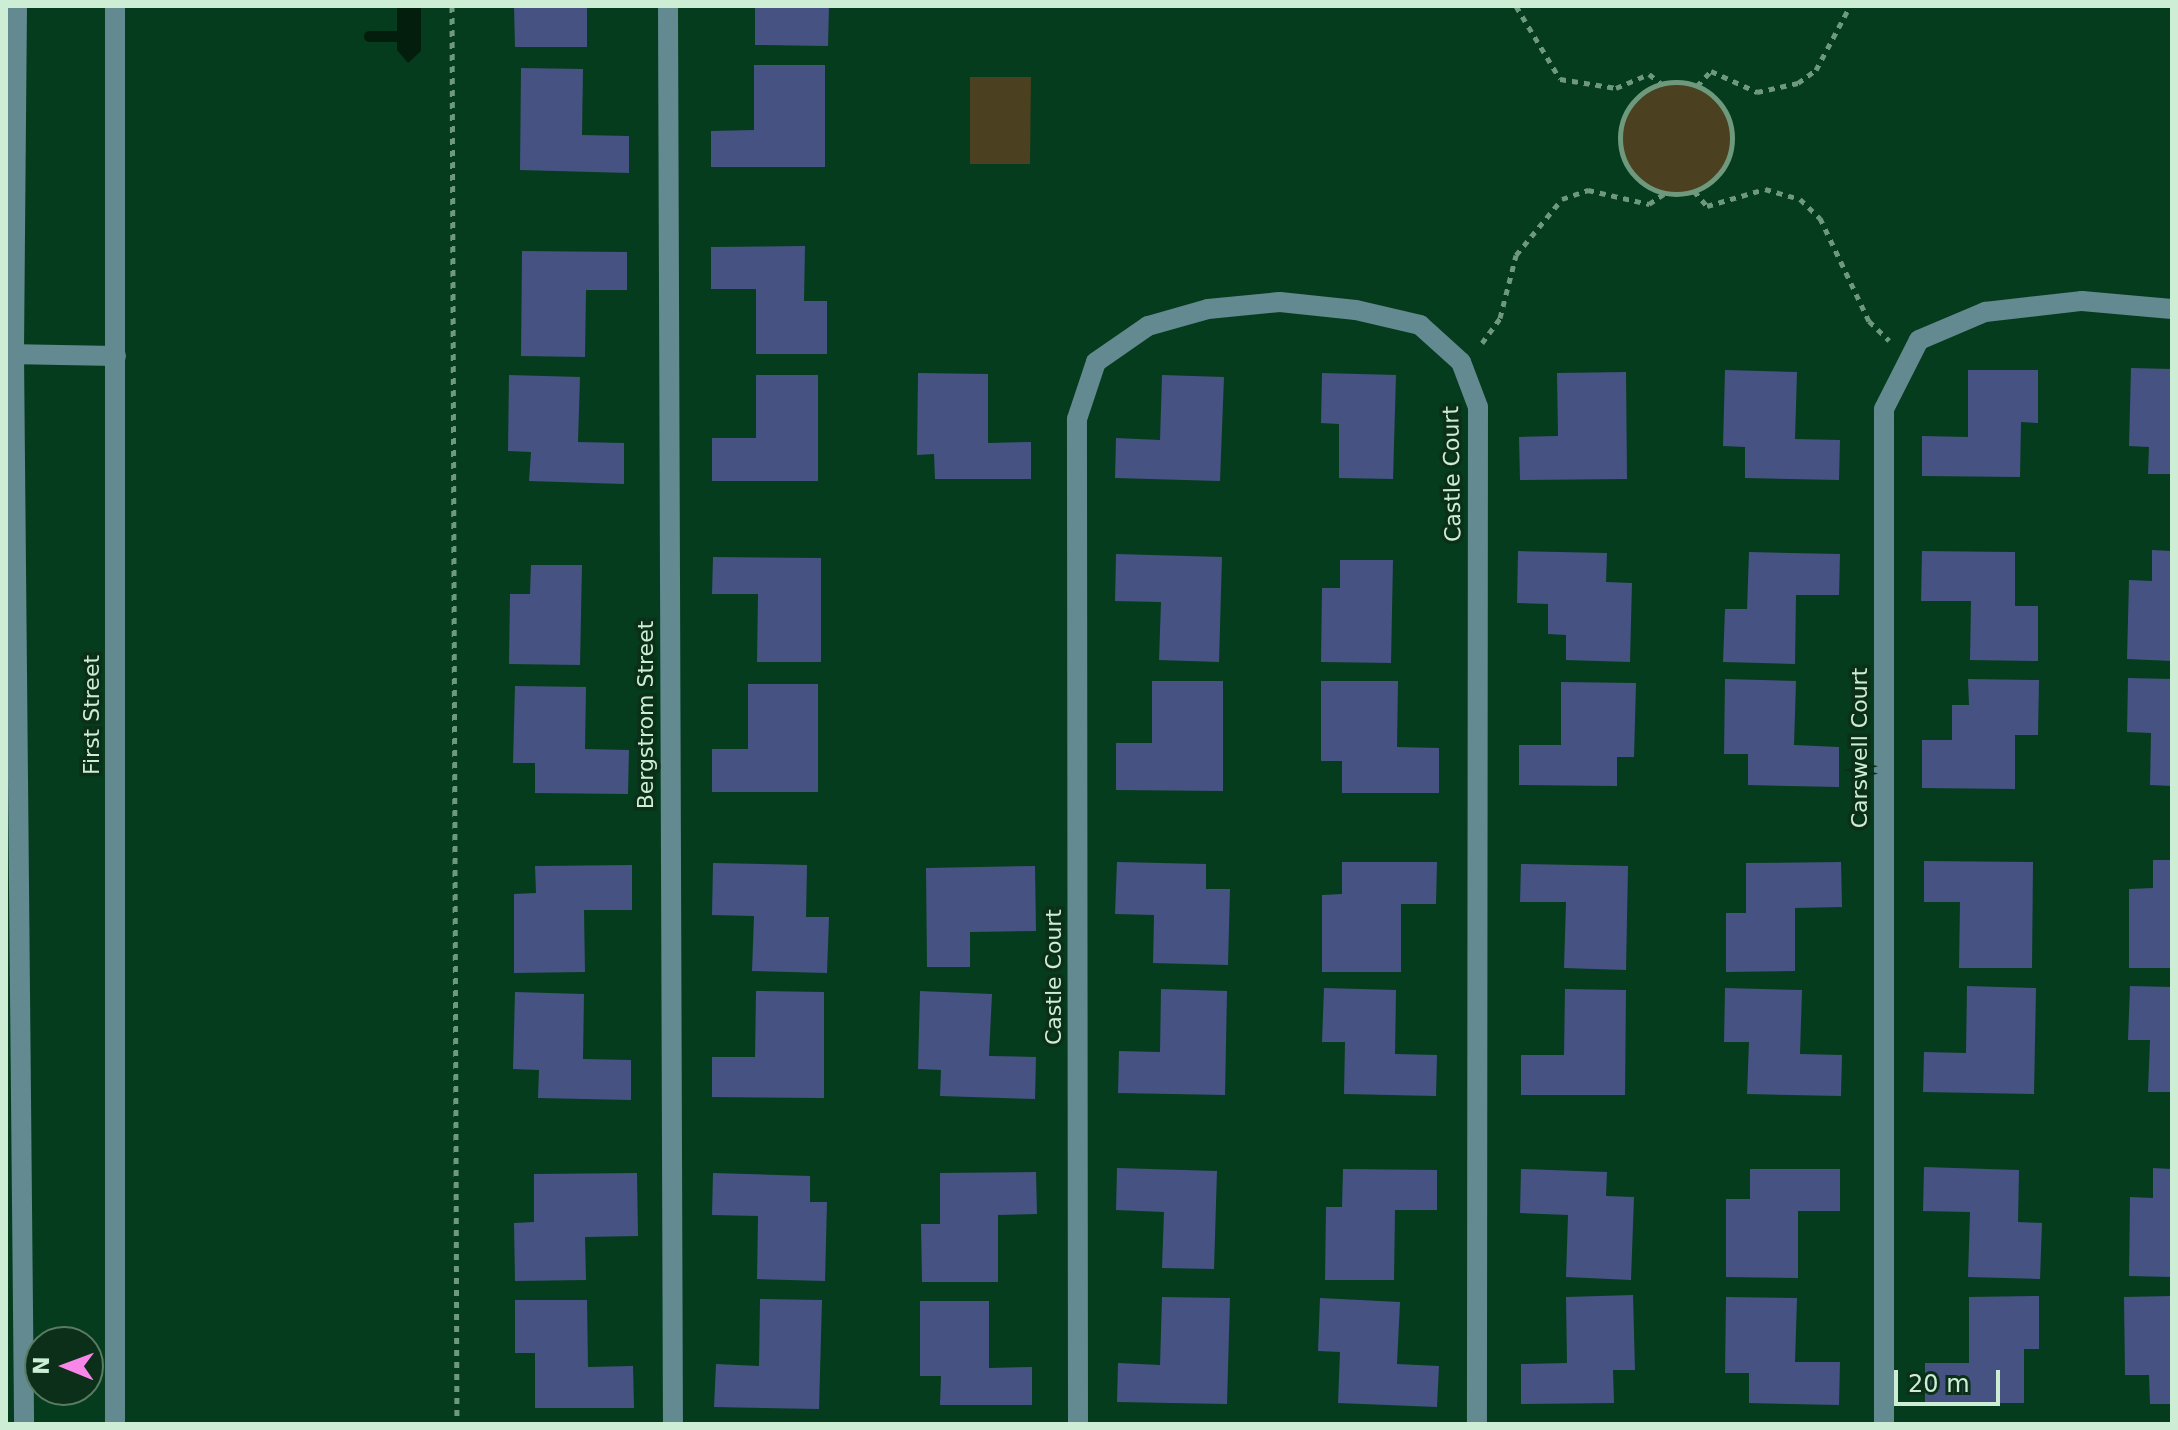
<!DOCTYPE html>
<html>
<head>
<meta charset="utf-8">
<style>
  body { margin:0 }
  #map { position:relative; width:2178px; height:1430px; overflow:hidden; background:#053c1d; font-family:"DejaVu Sans",sans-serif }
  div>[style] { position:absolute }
  .green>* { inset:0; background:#4b401f }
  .round { border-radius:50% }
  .water>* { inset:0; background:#031e0d }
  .stream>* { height:11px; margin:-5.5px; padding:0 5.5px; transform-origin:5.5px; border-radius:5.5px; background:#031e0d }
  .building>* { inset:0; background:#465282 }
  .path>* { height:5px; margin-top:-2.5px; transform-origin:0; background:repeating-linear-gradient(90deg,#6e997d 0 6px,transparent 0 12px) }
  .path>.ring { margin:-2.5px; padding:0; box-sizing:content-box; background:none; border:5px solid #6e997d; border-radius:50% }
  .minor>* { height:20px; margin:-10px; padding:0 10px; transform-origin:10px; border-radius:10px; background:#638991 }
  span { translate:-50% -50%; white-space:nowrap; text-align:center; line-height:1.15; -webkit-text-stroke:7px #0c2f19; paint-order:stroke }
  .street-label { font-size:22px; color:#cdeed5 }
  .frame { position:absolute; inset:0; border:8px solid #cdeed5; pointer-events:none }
  .north { position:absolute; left:24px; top:1326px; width:80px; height:80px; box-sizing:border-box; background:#0c2f19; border:2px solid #597b64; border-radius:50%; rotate:271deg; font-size:22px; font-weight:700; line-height:32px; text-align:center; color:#cdeed5 }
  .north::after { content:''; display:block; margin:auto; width:28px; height:36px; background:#f987e9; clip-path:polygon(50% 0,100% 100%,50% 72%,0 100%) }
  .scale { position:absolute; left:1894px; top:1370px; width:106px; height:36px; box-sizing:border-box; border:4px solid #cdeed5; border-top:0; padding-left:10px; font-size:24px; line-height:28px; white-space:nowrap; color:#cdeed5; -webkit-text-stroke:6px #0c2f19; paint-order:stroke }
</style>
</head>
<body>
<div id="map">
  <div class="green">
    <div style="clip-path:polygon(970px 77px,1031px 77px,1030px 164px,970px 164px)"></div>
    <div class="round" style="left:1620px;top:82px;width:112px;height:112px"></div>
  </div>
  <div class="water">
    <div style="clip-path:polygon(397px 6px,421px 6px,421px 51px,408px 63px,397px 50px)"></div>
  </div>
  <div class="stream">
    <div style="left:369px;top:36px;width:28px"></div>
  </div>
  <div class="building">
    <div style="clip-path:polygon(514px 6px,587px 6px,587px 47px,515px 47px)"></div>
    <div style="clip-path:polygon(755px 6px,829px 6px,828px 46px,755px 45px)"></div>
    <div style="clip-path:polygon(754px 65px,825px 65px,825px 167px,711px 167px,711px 131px,754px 130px)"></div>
    <div style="clip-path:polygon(521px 68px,583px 69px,582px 135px,629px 136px,629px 173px,520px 170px)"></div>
    <div style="clip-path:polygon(805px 246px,804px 301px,827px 301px,827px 354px,756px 354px,756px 289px,711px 289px,711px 247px)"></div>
    <div style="clip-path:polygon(522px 251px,627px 252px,627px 290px,586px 290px,585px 357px,521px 356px)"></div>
    <div style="clip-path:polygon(2131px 368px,2172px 369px,2172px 474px,2148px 474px,2149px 447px,2129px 446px)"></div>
    <div style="clip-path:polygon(1725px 370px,1797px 372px,1795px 439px,1840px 440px,1839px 480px,1745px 478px,1745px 447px,1723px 446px)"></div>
    <div style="clip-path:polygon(1968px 370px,2038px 370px,2038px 423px,2021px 422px,2020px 477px,1922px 476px,1922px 436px,1968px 437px)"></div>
    <div style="clip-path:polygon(1626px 372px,1627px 479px,1520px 480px,1519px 437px,1558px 436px,1557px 373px)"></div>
    <div style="clip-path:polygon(918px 373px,988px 374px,988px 443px,1031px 442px,1031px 479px,935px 479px,934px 454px,917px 455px)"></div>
    <div style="clip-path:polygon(1322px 373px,1396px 375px,1393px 479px,1339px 478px,1339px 424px,1321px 423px)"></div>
    <div style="clip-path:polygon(509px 375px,580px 377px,578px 442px,624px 443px,624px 484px,529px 481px,531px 452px,508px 451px)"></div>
    <div style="clip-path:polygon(756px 375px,818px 375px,818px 481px,712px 481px,712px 438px,756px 438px)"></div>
    <div style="clip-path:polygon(1162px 375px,1224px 377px,1220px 481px,1115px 478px,1116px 438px,1160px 440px)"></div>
    <div style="clip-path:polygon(2152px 550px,2172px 551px,2172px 661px,2127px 659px,2129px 580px,2152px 581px)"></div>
    <div style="clip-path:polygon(1518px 551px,1607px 553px,1606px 582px,1632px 583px,1630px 662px,1566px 660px,1566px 635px,1548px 634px,1548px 604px,1517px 603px)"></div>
    <div style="clip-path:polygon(1922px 551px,2015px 552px,2015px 606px,2038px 606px,2038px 661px,1970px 660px,1971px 601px,1921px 601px)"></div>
    <div style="clip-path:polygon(1749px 552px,1840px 554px,1839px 595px,1796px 595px,1795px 664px,1723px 662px,1725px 609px,1747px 609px)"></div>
    <div style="clip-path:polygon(1116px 554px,1222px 557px,1219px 662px,1159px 660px,1161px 602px,1115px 601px)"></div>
    <div style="clip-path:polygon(713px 557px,821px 558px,821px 662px,757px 662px,758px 594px,712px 594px)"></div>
    <div style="clip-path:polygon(1340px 560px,1393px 560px,1391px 663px,1321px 662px,1322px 588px,1340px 588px)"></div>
    <div style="clip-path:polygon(531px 565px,582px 565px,580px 665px,509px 664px,510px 594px,530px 594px)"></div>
    <div style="clip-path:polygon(2128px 678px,2172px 679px,2172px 786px,2150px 785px,2151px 733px,2127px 732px)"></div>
    <div style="clip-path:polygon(1725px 679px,1796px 681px,1794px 745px,1839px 747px,1839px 787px,1748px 785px,1748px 754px,1724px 754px)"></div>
    <div style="clip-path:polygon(1968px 679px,2039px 680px,2038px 735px,2015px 735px,2015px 789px,1922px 788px,1922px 740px,1952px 740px,1952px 705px,1969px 705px)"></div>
    <div style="clip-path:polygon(1152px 681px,1223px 681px,1223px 791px,1116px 790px,1116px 743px,1152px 743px)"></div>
    <div style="clip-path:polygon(1321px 681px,1398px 681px,1397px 747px,1439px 748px,1439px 793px,1342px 793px,1342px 761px,1321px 761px)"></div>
    <div style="clip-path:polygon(1561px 682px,1636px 683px,1634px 757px,1617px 757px,1617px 786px,1519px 785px,1519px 745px,1561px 745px)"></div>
    <div style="clip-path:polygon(748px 684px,818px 684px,818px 792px,712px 792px,712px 749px,748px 749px)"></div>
    <div style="clip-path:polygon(515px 686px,586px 687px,585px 749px,629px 750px,628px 794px,535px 793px,535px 763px,513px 763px)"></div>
    <div style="clip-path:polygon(2153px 860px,2172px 860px,2172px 968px,2129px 968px,2129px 889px,2153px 888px)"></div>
    <div style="clip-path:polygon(1924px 861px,2033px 862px,2032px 968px,1959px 968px,1960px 902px,1924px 902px)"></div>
    <div style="clip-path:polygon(1117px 862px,1206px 864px,1206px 889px,1230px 889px,1228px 965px,1153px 963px,1154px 915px,1115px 914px)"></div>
    <div style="clip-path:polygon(1342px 862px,1437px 862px,1436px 904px,1401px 904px,1401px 972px,1322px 972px,1322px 895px,1342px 894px)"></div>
    <div style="clip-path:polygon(1841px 862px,1842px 907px,1795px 908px,1795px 971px,1726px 972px,1726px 913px,1746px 913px,1746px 863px)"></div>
    <div style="clip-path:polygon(713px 863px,807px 865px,806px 917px,829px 917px,827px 973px,752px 971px,754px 916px,712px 915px)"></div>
    <div style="clip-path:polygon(1521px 864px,1628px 866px,1626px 970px,1564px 968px,1566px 902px,1520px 902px)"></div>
    <div style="clip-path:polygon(632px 865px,632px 910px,584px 910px,585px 972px,514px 973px,514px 894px,536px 893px,535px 866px)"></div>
    <div style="clip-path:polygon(1035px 866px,1036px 931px,970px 932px,970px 967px,927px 967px,926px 868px)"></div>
    <div style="clip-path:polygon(1967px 986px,2036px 988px,2034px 1094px,1923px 1092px,1924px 1052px,1966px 1053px)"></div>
    <div style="clip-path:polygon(2130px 986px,2172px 987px,2172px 1092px,2148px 1092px,2150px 1040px,2128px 1040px)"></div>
    <div style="clip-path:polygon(1324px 988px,1396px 990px,1395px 1054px,1437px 1055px,1436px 1096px,1344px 1094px,1345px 1042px,1322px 1042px)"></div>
    <div style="clip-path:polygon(1725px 988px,1802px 990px,1800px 1054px,1842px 1055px,1841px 1096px,1747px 1094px,1749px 1042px,1724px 1042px)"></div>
    <div style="clip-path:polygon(1161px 989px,1227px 991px,1225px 1095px,1118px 1093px,1119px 1051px,1160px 1052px)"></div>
    <div style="clip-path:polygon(1565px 989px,1626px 990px,1625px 1095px,1521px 1095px,1521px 1055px,1564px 1055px)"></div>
    <div style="clip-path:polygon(756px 991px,824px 992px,824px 1098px,712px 1097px,712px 1057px,755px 1057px)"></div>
    <div style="clip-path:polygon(920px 991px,992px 994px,989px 1056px,1036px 1057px,1035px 1099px,940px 1096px,941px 1070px,918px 1069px)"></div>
    <div style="clip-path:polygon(515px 992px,584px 994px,583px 1059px,631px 1060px,631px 1100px,538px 1098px,539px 1070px,513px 1069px)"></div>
    <div style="clip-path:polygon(1924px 1167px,2019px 1170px,2018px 1222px,2042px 1223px,2040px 1279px,1968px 1277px,1970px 1212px,1923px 1211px)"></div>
    <div style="clip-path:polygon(1117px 1168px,1217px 1171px,1214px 1269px,1162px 1268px,1164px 1212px,1116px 1210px)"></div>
    <div style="clip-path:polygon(2153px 1168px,2172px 1169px,2172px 1277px,2129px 1276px,2130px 1197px,2153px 1198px)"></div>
    <div style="clip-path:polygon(1343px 1169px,1437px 1170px,1437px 1210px,1395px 1210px,1394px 1280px,1325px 1280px,1326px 1207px,1342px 1207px)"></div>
    <div style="clip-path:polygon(1521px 1169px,1607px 1172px,1606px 1196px,1634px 1197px,1631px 1280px,1566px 1277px,1568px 1215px,1520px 1213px)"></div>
    <div style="clip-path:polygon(1750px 1169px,1840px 1169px,1840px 1211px,1798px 1211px,1798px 1278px,1726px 1277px,1726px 1199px,1750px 1199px)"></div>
    <div style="clip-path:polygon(1036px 1172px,1037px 1214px,998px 1215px,998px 1282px,922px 1282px,921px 1224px,940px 1224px,940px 1173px)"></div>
    <div style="clip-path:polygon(637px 1173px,638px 1236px,585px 1237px,586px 1280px,515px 1281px,514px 1223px,534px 1222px,534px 1174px)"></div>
    <div style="clip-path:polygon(713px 1173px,810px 1176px,810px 1202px,827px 1202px,825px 1281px,757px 1279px,758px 1216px,712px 1215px)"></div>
    <div style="clip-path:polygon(1633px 1295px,1635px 1370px,1613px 1370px,1614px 1403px,1521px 1404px,1521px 1364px,1567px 1363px,1566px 1297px)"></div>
    <div style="clip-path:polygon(2039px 1296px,2039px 1349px,2024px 1349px,2024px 1403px,1925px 1403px,1925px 1363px,1969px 1363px,1969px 1297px)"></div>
    <div style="clip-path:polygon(2172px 1296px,2172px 1404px,2150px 1404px,2149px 1375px,2125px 1375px,2124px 1297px)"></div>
    <div style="clip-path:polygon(1162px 1297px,1230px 1298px,1227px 1404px,1117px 1402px,1118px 1363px,1160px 1365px)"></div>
    <div style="clip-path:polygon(1726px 1297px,1797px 1298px,1795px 1362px,1840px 1362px,1839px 1405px,1749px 1403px,1749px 1373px,1725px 1373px)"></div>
    <div style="clip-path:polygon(1320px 1298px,1400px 1302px,1397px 1364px,1439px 1366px,1437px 1407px,1338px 1403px,1340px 1352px,1318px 1351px)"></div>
    <div style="clip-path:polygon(760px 1299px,822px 1300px,819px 1409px,714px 1407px,716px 1364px,759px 1366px)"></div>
    <div style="clip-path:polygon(515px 1300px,587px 1300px,588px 1367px,633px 1366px,634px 1408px,535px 1408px,535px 1353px,515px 1353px)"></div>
    <div style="clip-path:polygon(920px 1301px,989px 1301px,989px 1368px,1032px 1367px,1032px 1405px,940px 1405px,941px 1376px,920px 1376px)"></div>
  </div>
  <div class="path">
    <div style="left:452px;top:6px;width:1418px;rotate:89.8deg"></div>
    <div style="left:1516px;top:6px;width:85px;rotate:58.9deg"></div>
    <div style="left:1560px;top:79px;width:57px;rotate:9.1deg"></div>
    <div style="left:1616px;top:88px;width:36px;rotate:-23deg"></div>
    <div style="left:1649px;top:74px;width:16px;rotate:38deg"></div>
    <div class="ring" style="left:1620px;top:82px;width:107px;height:107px"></div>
    <div style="left:1697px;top:86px;width:21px;rotate:-47deg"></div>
    <div style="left:1711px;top:71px;width:51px;rotate:24.5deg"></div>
    <div style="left:1757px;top:92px;width:42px;rotate:-12.4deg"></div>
    <div style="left:1798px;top:83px;width:22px;rotate:-36deg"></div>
    <div style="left:1816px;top:70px;width:72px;rotate:-62deg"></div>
    <div style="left:1694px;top:191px;width:20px;rotate:49deg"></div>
    <div style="left:1707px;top:206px;width:60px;rotate:-16.3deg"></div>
    <div style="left:1765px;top:189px;width:36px;rotate:16deg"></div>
    <div style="left:1800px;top:199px;width:28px;rotate:44deg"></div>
    <div style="left:1820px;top:218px;width:114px;rotate:64.6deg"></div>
    <div style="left:1869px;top:321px;width:28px;rotate:44deg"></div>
    <div style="left:1482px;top:343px;width:31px;rotate:-54deg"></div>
    <div style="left:1500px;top:318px;width:65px;rotate:-75.7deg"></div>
    <div style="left:1516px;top:255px;width:72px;rotate:-50.6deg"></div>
    <div style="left:1562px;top:199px;width:28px;rotate:-19deg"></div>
    <div style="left:1588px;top:190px;width:63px;rotate:12.9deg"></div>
    <div style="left:1649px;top:204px;width:18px;rotate:-34deg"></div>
  </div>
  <div class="minor">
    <div style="left:17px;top:6px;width:349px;rotate:90.5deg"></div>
    <div style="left:14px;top:355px;width:1069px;rotate:89.46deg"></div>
    <div style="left:668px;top:6px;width:1418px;rotate:89.8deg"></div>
    <div style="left:6px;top:354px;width:110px;rotate:1deg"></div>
    <div style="left:115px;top:1424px;width:1418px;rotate:-90deg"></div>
    <div style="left:1078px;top:1424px;width:1005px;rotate:-90.06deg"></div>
    <div style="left:1077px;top:419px;width:60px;rotate:-71.6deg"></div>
    <div style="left:1096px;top:362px;width:63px;rotate:-34.7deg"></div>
    <div style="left:1148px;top:326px;width:62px;rotate:-15.8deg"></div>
    <div style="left:1208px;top:309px;width:72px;rotate:-5.6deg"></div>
    <div style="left:1280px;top:302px;width:76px;rotate:6deg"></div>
    <div style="left:1356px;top:310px;width:66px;rotate:13.2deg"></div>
    <div style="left:1420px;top:325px;width:55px;rotate:42.1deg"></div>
    <div style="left:1461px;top:362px;width:48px;rotate:69.3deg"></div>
    <div style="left:1478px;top:407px;width:1017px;rotate:90.06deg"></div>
    <div style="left:1884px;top:1424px;width:1015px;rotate:-90deg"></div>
    <div style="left:1884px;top:409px;width:77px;rotate:-63.1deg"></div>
    <div style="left:1919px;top:340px;width:72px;rotate:-23deg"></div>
    <div style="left:1985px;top:312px;width:98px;rotate:-6.5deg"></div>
    <div style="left:2082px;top:301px;width:90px;rotate:5.1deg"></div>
  </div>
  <div class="street-label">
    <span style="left:1452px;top:474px;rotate:-91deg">Castle Court</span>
    <span style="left:92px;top:715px;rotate:-90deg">First Street</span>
    <span style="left:646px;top:715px;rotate:-90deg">Bergstrom Street</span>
    <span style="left:1860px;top:748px;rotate:-90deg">Carswell Court</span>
    <span style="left:1054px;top:977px;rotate:-90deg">Castle Court</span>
  </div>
  <div class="frame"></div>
  <div class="north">N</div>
  <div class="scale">20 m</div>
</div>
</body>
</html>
